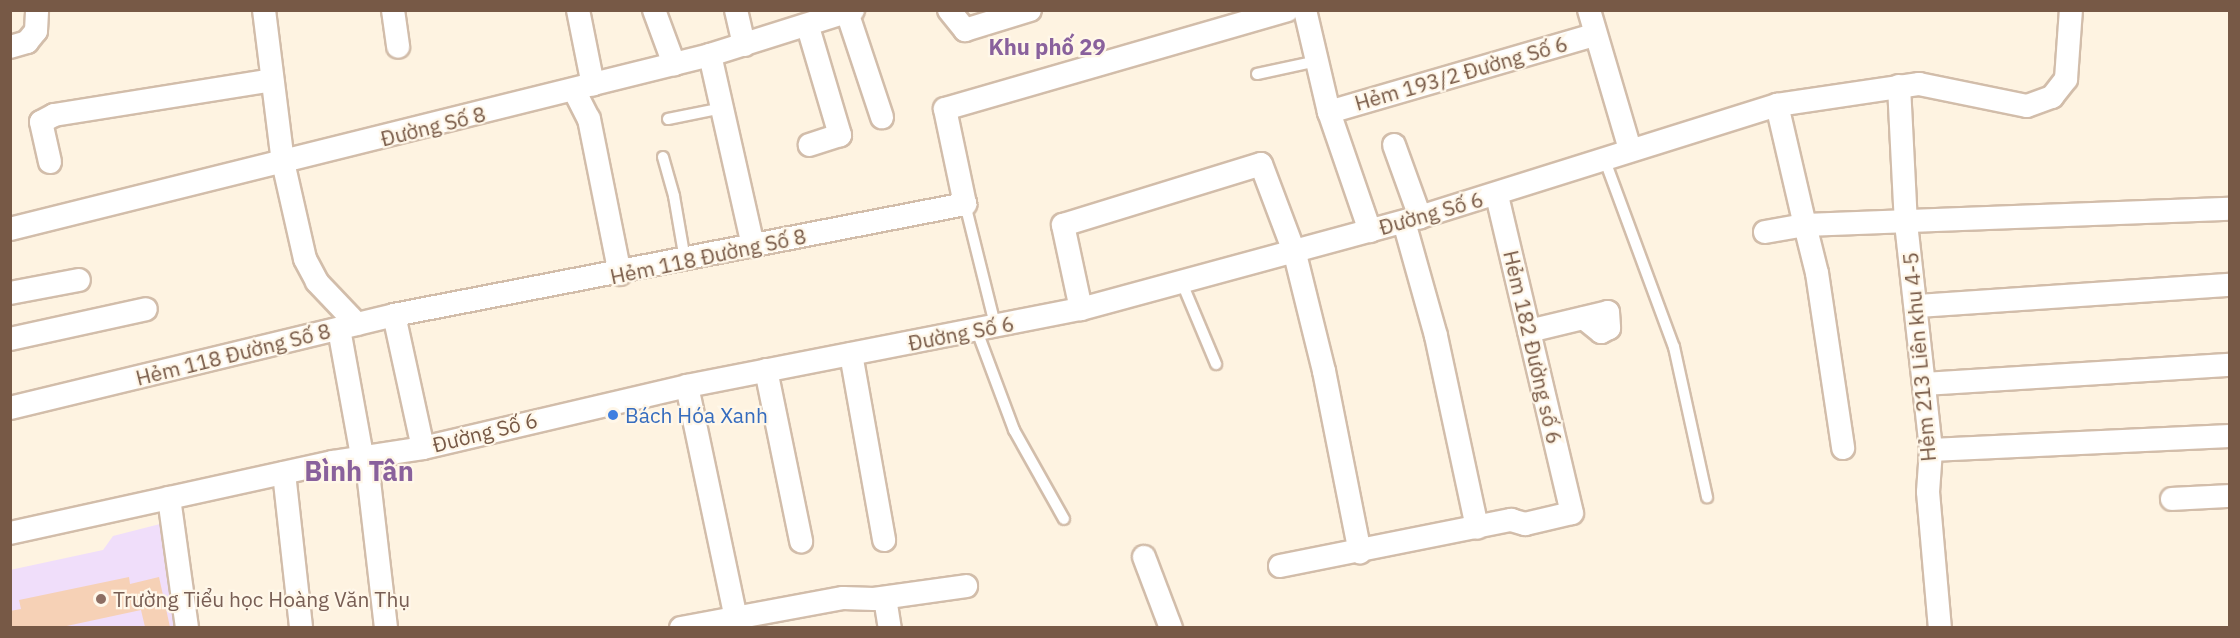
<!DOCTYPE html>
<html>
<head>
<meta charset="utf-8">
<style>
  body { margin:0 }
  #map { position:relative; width:2240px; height:638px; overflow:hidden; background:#fef3e1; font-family:"IBM Plex Sans",sans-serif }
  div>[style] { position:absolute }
  .education>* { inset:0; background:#f0defa }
  .building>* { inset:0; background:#f6d1b6 }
  .roads { filter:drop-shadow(2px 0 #d2bdaa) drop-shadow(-2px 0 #d2bdaa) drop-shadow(0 2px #d2bdaa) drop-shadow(0 -2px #d2bdaa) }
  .service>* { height:10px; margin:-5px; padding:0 5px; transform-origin:5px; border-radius:5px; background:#fff }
  .minor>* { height:22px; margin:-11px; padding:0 11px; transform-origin:11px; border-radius:11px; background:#fff }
  .dots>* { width:16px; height:16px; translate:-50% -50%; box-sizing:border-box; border:3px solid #fff7e9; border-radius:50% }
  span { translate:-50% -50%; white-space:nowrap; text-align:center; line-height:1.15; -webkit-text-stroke:4.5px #fff7e9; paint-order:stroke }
  .street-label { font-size:21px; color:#775946 }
  .shop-label { font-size:21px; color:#366cbe }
  .left { translate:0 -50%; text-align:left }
  .education-label { font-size:21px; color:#785e54 }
  .neighbourhood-label { font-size:22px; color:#89619c; font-weight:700 }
  .district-label { font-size:27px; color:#89619c; font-weight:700 }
  .frame { position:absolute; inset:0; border:12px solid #775946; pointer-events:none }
</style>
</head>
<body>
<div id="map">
  <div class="education">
    <div style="clip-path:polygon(160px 524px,186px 541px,196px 627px,11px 627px,10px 570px,103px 550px,113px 536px)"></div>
  </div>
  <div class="building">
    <div style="clip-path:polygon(129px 577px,130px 584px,159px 577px,170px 627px,145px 627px,141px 610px,62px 627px,10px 627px,10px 611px,21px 609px,19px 600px)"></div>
  </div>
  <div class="roads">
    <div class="service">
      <div style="left:1257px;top:74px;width:61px;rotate:-12.2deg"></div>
      <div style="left:668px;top:119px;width:55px;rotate:-11.5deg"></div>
      <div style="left:663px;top:157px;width:41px;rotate:74.2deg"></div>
      <div style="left:674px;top:196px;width:65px;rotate:80.2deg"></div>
      <div style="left:1604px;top:158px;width:202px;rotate:69.7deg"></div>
      <div style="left:1674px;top:347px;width:154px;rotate:77.6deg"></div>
      <div style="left:965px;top:204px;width:128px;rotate:76deg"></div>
      <div style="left:1182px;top:283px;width:88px;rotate:67.2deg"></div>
      <div style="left:977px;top:331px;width:106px;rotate:69.5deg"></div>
      <div style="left:1014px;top:430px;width:102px;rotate:60.7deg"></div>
    </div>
    <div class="minor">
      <div style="left:264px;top:10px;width:153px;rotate:82.9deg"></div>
      <div style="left:283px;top:162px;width:99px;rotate:77.2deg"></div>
      <div style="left:305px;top:259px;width:26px;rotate:62deg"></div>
      <div style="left:317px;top:282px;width:58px;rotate:46.4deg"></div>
      <div style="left:393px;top:10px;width:37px;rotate:82deg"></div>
      <div style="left:578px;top:10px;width:76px;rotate:78.7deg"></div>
      <div style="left:654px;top:10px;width:58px;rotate:69.7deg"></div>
      <div style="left:736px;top:10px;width:36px;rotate:77deg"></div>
      <div style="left:949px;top:10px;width:26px;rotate:51deg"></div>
      <div style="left:965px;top:30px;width:68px;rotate:-17.1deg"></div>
      <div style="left:1305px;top:10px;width:105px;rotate:76.8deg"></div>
      <div style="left:1329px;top:112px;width:126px;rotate:71deg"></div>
      <div style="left:1589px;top:10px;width:145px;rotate:73.6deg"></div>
      <div style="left:847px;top:12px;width:111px;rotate:71.6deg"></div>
      <div style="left:808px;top:27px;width:113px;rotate:73.5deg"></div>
      <div style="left:840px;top:135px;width:32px;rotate:162deg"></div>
      <div style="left:10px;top:47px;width:18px;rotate:-16deg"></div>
      <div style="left:27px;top:42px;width:14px;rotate:-51deg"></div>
      <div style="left:36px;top:31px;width:21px;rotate:-87deg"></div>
      <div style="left:710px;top:55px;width:196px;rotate:77.3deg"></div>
      <div style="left:1899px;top:86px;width:137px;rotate:87.1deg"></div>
      <div style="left:1906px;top:223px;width:228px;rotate:83.7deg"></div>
      <div style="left:1931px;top:450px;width:42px;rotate:94.1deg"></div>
      <div style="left:1928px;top:492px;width:137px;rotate:85deg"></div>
      <div style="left:574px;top:90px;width:33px;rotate:63deg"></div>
      <div style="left:589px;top:119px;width:158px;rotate:78.7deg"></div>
      <div style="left:1777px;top:105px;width:123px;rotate:76.9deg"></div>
      <div style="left:1805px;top:225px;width:425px;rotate:-2.2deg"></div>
      <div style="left:1329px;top:112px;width:276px;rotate:-16.2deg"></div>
      <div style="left:1394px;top:145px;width:77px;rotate:70.1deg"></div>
      <div style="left:50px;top:162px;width:41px;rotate:-102.7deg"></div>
      <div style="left:41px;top:122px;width:15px;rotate:-28deg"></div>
      <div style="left:54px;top:115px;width:221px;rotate:-9.1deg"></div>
      <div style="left:1404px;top:222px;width:118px;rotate:74.3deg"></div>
      <div style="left:1436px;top:336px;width:196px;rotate:77.9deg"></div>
      <div style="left:10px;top:229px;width:721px;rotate:-13.96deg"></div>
      <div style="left:710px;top:55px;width:150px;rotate:-17.5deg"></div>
      <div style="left:1765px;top:232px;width:41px;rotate:-9.9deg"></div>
      <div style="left:1805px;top:225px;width:49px;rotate:76deg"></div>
      <div style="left:1817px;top:273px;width:177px;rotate:81.5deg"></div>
      <div style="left:10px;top:293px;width:70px;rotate:-10.7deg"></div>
      <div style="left:1918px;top:306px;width:313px;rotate:-3.9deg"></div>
      <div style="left:1081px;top:309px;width:86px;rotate:-102.1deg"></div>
      <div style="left:1063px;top:225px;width:207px;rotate:-17.1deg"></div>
      <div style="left:1261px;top:164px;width:96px;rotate:69.3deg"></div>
      <div style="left:1295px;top:254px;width:121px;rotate:76.1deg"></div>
      <div style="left:1324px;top:371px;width:185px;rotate:78.8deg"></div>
      <div style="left:394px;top:315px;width:136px;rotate:77.7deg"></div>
      <div style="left:339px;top:329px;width:129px;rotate:79.7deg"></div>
      <div style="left:1529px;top:331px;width:81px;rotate:-13.5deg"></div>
      <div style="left:1608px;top:312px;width:16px;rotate:86deg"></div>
      <div style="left:1609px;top:328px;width:9px;rotate:153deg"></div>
      <div style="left:1601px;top:332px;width:22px;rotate:-141deg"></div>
      <div style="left:10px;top:339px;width:139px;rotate:-12.4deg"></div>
      <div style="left:851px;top:354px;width:189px;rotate:79.9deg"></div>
      <div style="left:766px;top:370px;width:175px;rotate:78.4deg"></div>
      <div style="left:1924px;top:384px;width:307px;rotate:-3.6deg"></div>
      <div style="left:687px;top:386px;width:247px;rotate:78.1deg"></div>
      <div style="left:10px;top:408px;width:395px;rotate:-13.6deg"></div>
      <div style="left:394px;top:315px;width:582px;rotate:-11deg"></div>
      <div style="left:965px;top:204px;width:97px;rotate:-101.9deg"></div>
      <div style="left:945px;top:109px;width:356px;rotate:-16.1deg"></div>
      <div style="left:1931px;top:450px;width:299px;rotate:-2.7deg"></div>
      <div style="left:366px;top:455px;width:174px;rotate:83.4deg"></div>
      <div style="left:284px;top:473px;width:156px;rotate:83.7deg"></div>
      <div style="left:169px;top:498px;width:131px;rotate:82.1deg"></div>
      <div style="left:2172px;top:499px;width:58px;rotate:-3deg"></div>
      <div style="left:10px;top:533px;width:330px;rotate:-12.4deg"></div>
      <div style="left:332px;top:462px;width:92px;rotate:-8.7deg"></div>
      <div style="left:423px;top:448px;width:271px;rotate:-13.2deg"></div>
      <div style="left:687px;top:386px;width:401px;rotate:-11.1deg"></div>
      <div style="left:1081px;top:309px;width:351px;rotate:-15.2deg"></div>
      <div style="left:1420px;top:217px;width:374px;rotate:-17.4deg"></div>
      <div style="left:1777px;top:105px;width:144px;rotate:-8.4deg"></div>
      <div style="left:1919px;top:84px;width:110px;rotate:11.5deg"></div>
      <div style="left:2027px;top:106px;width:27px;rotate:-20deg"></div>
      <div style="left:2052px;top:97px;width:23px;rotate:-52deg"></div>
      <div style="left:2066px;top:79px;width:69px;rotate:-85.9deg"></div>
      <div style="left:1144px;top:557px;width:76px;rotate:69.2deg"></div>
      <div style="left:1280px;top:566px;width:236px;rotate:-11.3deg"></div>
      <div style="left:1511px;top:520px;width:15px;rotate:16deg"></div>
      <div style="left:1525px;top:524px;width:48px;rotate:-13.2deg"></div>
      <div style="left:1572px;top:513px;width:327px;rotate:-103.3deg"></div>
      <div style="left:885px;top:598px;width:30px;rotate:81deg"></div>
      <div style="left:681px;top:628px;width:165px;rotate:-10.5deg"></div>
      <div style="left:843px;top:598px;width:31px;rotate:2deg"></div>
      <div style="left:874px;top:599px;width:93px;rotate:-8deg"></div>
    </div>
  </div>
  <div class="dots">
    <div style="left:613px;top:415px;background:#3f7fe0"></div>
    <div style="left:101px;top:599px;background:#8d6e63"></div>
  </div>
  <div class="street-label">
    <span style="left:1461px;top:73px;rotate:-16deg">Hẻm 193/2 Đường Số 6</span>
    <span style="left:433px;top:126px;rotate:-14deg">Đường Số 8</span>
    <span style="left:1431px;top:213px;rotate:-16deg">Đường Số 6</span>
    <span style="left:708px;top:256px;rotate:-12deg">Hẻm 118 Đường Số 8</span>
    <span style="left:961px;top:333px;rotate:-11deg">Đường Số 6</span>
    <span style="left:1533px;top:347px;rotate:77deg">Hẻm 182 Đường số 6</span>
    <span style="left:233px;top:354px;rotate:-14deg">Hẻm 118 Đường Số 8</span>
    <span style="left:1919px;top:357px;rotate:-95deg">Hẻm 213 Liên khu 4-5</span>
    <span style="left:485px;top:432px;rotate:-14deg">Đường Số 6</span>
  </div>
  <div class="shop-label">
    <span class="left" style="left:625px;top:415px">Bách Hóa Xanh</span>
  </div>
  <div class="education-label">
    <span class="left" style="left:113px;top:599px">Trường Tiểu học Hoàng Văn Thụ</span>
  </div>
  <div class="neighbourhood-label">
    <span style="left:1047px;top:47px">Khu phố 29</span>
  </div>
  <div class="district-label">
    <span style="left:359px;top:471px">Bình Tân</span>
  </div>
  <div class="frame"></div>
</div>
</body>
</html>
